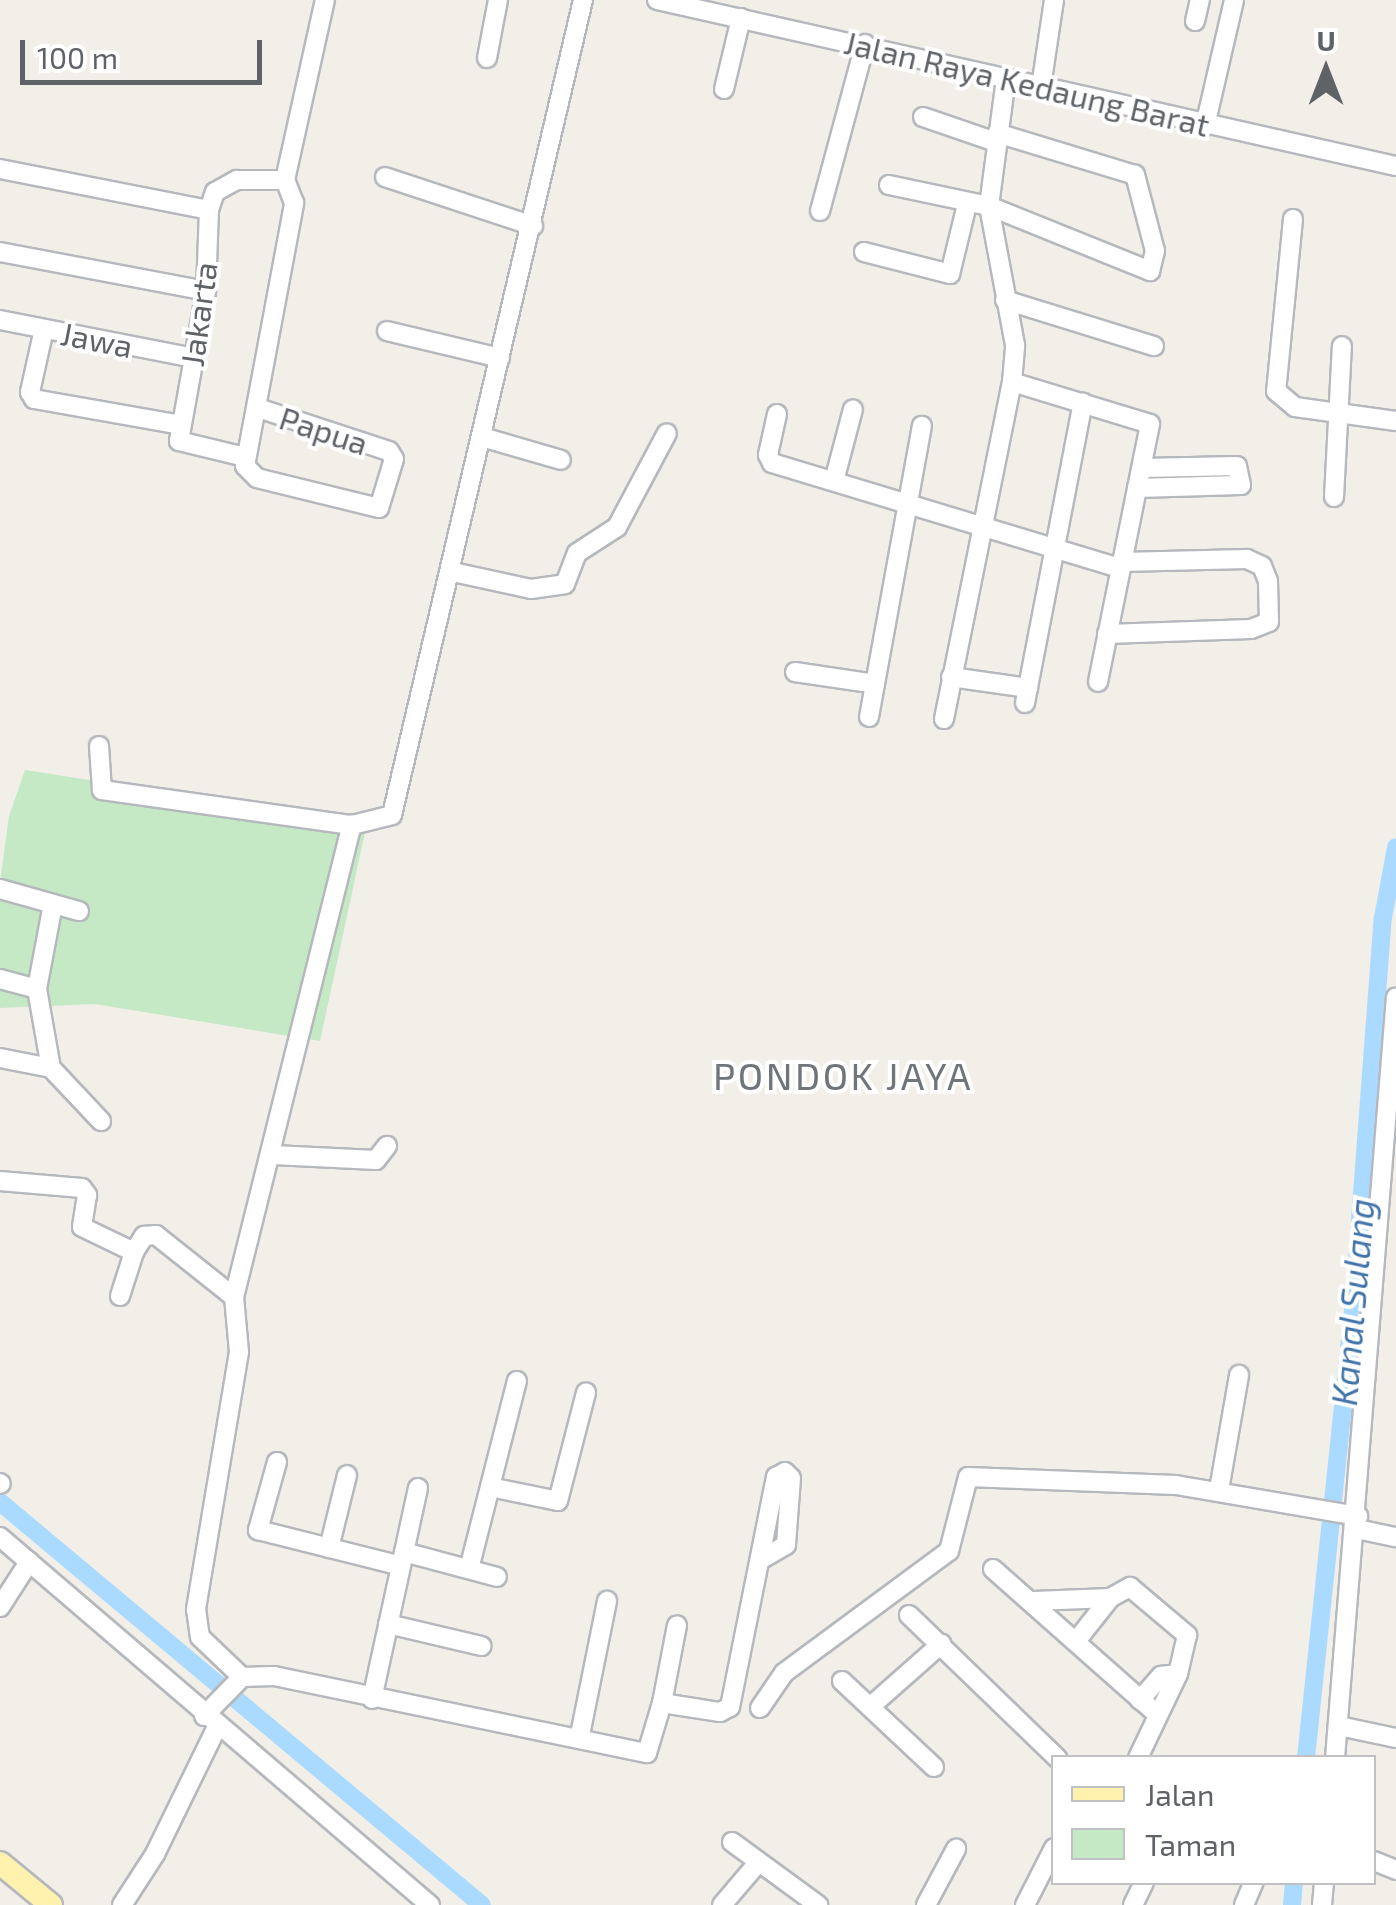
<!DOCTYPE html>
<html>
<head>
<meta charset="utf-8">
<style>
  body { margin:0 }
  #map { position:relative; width:1396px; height:1905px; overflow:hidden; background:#f1efe8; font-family:"Exo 2",sans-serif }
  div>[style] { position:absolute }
  .green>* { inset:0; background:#c5e8c5 }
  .canal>* { height:18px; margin:-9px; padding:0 9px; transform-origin:9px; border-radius:9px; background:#aadaff }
  .roads { filter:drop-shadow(2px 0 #b5b8bc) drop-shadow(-2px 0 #b5b8bc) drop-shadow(0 2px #b5b8bc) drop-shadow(0 -2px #b5b8bc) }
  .minor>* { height:18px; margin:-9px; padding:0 9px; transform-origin:9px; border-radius:9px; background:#fff }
  .major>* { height:22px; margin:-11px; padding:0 11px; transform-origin:11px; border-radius:11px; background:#fff2af }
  span { translate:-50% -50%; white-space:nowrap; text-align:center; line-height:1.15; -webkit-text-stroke:8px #fff; paint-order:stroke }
  .street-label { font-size:32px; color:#5f6368 }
  .water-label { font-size:35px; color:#4174aa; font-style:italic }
  .quarter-label { font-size:38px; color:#70757a; letter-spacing:2.5px }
  .legend { position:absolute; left:1051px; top:1755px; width:325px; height:130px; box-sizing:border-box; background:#fff; border:2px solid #bfc1c3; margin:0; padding:12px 18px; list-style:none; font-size:30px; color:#5f6368 }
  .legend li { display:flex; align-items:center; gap:20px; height:50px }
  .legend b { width:50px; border:2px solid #bfc1c3 }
  .north { position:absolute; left:1276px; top:20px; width:100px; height:100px; -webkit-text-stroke:8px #fff; paint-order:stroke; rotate:0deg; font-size:28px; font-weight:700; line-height:40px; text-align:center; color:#5f6368 }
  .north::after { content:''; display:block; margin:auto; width:35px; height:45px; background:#5f6368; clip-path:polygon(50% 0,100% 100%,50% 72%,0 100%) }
  .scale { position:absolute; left:20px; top:40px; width:242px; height:45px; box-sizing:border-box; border:5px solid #5f6368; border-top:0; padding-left:12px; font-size:30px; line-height:35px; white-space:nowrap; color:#5f6368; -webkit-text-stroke:8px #fff; paint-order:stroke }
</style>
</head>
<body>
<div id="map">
  <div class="green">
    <div style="clip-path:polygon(25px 770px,367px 823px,320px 1041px,95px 1004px,0 1008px,0 882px,9px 816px)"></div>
  </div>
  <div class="canal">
    <div style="left:0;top:1502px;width:628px;rotate:39.9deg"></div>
    <div style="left:1306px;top:1758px;width:461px;rotate:-84deg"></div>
    <div style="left:1354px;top:1300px;width:383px;rotate:-85.7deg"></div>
    <div style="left:1383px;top:918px;width:72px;rotate:-79.6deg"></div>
    <div style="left:1292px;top:1905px;width:23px;rotate:-85deg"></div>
  </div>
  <div class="roads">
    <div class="minor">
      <div style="left:657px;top:0;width:757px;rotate:12.66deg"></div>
      <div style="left:1195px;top:21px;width:22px;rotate:-77deg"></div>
      <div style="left:487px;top:58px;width:59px;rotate:-79.3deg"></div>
      <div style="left:1041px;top:87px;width:88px;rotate:-81.5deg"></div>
      <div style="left:724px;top:89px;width:73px;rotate:-76.5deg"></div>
      <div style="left:923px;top:117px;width:77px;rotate:18.9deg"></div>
      <div style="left:1205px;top:126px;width:129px;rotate:-77deg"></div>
      <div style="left:0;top:169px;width:213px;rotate:11.1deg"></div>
      <div style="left:385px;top:177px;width:156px;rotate:18.3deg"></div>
      <div style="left:889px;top:185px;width:102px;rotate:11.9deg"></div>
      <div style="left:989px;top:206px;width:174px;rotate:22deg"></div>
      <div style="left:1150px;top:271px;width:21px;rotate:-76deg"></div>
      <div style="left:1155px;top:251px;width:79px;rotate:-104.7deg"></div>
      <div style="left:1135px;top:175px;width:144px;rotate:-163.1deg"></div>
      <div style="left:820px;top:211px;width:173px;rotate:-74.9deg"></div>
      <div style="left:1293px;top:219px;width:173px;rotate:95.6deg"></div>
      <div style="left:1276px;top:391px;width:25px;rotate:40deg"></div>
      <div style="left:1295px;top:407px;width:102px;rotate:7.9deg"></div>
      <div style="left:0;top:252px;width:210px;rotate:10.7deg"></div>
      <div style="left:864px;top:252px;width:89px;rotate:14.3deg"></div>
      <div style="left:950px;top:274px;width:72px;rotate:-76.3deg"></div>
      <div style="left:1005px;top:300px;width:156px;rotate:17.2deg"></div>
      <div style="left:0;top:320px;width:197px;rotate:11.1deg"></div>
      <div style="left:44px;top:329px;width:65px;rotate:102.5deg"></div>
      <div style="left:30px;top:392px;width:8px;rotate:60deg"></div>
      <div style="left:34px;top:399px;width:149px;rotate:10deg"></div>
      <div style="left:387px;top:331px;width:116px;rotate:13.4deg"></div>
      <div style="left:1012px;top:382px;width:144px;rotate:16.9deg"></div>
      <div style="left:1150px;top:424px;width:263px;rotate:101.4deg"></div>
      <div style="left:258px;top:408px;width:138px;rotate:18.2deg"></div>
      <div style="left:389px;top:451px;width:9px;rotate:58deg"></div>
      <div style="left:394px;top:459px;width:51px;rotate:107deg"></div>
      <div style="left:379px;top:508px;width:126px;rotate:-166.2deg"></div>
      <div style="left:257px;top:478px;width:17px;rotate:-135deg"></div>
      <div style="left:245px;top:466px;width:268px;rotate:-79.4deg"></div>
      <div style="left:294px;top:203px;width:25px;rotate:-111deg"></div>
      <div style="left:285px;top:180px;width:184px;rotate:-77.5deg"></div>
      <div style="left:777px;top:414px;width:42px;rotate:102.4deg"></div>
      <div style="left:768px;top:455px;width:9px;rotate:63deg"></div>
      <div style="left:772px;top:463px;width:363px;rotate:16.8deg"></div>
      <div style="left:482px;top:437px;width:82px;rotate:16.2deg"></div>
      <div style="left:245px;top:457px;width:68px;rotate:-166.4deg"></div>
      <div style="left:179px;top:441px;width:152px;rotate:-79.8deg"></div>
      <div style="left:206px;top:291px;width:81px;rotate:-87.9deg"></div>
      <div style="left:209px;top:210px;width:19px;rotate:-72deg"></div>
      <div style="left:215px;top:192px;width:25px;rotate:-29deg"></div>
      <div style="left:237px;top:180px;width:48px"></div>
      <div style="left:834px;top:481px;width:74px;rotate:-75.2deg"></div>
      <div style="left:1137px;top:488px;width:104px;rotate:-1.7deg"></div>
      <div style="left:1241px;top:485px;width:19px;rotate:-102deg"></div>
      <div style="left:1237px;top:466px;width:95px;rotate:178.8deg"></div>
      <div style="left:1334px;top:497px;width:151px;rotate:-87deg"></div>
      <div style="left:453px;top:572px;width:80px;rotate:12.3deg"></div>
      <div style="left:531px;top:589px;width:34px;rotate:-8deg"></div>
      <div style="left:565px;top:584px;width:33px;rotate:-69deg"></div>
      <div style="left:577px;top:553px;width:48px;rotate:-33deg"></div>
      <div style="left:617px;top:527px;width:106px;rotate:-62deg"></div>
      <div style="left:1107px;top:634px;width:144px;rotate:-2deg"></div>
      <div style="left:1251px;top:629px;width:19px;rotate:-21deg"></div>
      <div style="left:1269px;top:622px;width:41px;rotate:-91.4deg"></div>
      <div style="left:1268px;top:581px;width:16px;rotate:-112deg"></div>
      <div style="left:1262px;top:566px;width:17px;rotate:-155deg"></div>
      <div style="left:1247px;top:559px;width:126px;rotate:178.6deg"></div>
      <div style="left:795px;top:672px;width:81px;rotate:8.5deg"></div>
      <div style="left:951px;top:677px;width:78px;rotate:8.1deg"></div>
      <div style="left:1025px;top:703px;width:306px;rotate:-79.1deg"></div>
      <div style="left:869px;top:717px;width:296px;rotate:-79.7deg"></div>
      <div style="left:944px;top:719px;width:344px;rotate:-78.6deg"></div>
      <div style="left:1012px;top:382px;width:37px;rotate:-85deg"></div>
      <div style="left:1015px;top:345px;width:141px;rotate:-100.6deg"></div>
      <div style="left:989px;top:206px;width:128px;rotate:-82.4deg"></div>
      <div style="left:99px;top:746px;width:44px;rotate:86.1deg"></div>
      <div style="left:102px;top:790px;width:252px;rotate:8deg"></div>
      <div style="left:0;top:889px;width:82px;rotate:15.6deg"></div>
      <div style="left:53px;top:904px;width:86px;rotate:100.7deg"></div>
      <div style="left:37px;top:989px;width:80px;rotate:80deg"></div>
      <div style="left:51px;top:1068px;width:73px;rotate:46.7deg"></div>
      <div style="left:0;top:979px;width:38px;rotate:15deg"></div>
      <div style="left:0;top:1058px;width:52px;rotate:11.1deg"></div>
      <div style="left:273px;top:1155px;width:103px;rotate:2.8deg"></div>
      <div style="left:376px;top:1160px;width:18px;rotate:-52deg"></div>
      <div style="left:0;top:1181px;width:82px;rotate:4.9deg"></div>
      <div style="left:82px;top:1188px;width:9px;rotate:54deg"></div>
      <div style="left:87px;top:1195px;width:32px;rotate:99deg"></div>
      <div style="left:82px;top:1227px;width:58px;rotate:25.7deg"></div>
      <div style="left:120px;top:1296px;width:46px;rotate:-72.3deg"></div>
      <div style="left:134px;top:1252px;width:19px;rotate:-58deg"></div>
      <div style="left:144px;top:1236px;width:12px;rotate:-5deg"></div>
      <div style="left:156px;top:1235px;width:100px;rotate:38.5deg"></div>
      <div style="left:234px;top:1297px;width:487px;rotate:-76deg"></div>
      <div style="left:352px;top:825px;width:41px;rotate:-14deg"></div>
      <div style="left:392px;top:815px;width:837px;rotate:-76.81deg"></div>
      <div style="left:234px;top:1297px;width:55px;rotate:84.8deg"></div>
      <div style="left:239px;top:1352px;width:261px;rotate:99.5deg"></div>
      <div style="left:196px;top:1609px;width:28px;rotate:82deg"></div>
      <div style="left:200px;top:1637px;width:58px;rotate:43.6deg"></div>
      <div style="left:277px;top:1462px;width:71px;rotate:105.6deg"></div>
      <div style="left:258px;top:1530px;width:147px;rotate:14.1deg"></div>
      <div style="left:0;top:1483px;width:1px;rotate:45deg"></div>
      <div style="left:490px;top:1487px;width:69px;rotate:11.6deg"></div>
      <div style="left:558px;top:1501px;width:112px;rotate:-75.5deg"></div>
      <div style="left:1219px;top:1490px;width:117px;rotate:-80.1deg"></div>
      <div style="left:1357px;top:1529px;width:40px;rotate:12deg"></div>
      <div style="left:0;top:1537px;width:566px;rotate:40.56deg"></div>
      <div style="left:329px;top:1548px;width:75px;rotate:-76.1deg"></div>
      <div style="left:404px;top:1552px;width:96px;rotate:15deg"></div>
      <div style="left:469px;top:1569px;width:194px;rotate:-75.7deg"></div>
      <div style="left:993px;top:1569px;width:220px;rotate:41.5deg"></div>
      <div style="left:1034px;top:1601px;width:76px;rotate:-2.3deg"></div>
      <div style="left:0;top:1607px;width:54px;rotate:-57.2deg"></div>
      <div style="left:909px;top:1615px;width:206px;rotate:44deg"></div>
      <div style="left:388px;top:1624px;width:96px;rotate:13.3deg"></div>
      <div style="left:1077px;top:1640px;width:53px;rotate:-51.8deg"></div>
      <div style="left:1110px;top:1598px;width:23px;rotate:-29deg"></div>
      <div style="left:1130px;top:1587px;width:75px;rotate:40.1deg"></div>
      <div style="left:1187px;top:1635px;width:40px;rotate:103deg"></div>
      <div style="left:1178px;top:1674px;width:93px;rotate:115.5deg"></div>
      <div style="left:842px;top:1681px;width:126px;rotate:43.1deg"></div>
      <div style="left:372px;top:1699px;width:216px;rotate:-77.7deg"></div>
      <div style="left:1140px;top:1700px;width:32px;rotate:-49deg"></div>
      <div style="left:1161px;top:1676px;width:17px;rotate:-7deg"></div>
      <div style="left:662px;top:1703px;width:79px;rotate:-79.1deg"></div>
      <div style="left:871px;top:1706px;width:94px;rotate:-41.5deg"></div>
      <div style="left:760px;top:1708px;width:42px;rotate:-55.6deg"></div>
      <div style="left:784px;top:1673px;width:205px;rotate:-36.5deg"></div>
      <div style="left:949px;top:1551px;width:76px;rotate:-75.6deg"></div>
      <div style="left:968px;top:1477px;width:208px;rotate:2.2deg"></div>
      <div style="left:1176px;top:1485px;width:185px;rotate:9.7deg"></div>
      <div style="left:204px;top:1716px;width:54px;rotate:-45.7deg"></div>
      <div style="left:242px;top:1677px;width:32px;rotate:-2deg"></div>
      <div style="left:274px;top:1676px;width:381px;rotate:11.7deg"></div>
      <div style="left:647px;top:1753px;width:52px;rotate:-73.3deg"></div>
      <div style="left:662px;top:1703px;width:59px;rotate:8.8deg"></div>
      <div style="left:720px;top:1712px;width:11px;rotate:-27deg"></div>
      <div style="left:730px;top:1707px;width:235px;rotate:-78.7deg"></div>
      <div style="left:776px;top:1477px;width:10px;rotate:-29deg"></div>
      <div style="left:785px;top:1472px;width:8px;rotate:45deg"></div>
      <div style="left:791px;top:1478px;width:67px;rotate:94.3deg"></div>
      <div style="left:786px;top:1545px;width:30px;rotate:150deg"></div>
      <div style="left:1339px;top:1726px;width:58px;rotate:11.9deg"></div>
      <div style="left:580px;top:1735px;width:137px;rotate:-78.6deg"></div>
      <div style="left:1335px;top:1758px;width:763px;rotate:-85.42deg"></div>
      <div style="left:732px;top:1842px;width:107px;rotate:36.2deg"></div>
      <div style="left:1374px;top:1861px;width:24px;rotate:22deg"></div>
      <div style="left:122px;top:1905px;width:61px;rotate:-57.1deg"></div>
      <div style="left:155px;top:1854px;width:141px;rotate:-64deg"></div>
      <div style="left:722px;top:1905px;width:54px;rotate:-49.5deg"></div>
      <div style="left:926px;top:1905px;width:64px;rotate:-61.8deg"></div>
      <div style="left:1025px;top:1905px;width:64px;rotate:-63deg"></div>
      <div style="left:1133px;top:1905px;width:25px;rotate:-64deg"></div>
      <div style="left:1244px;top:1905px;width:25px;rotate:-67deg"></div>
      <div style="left:1322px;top:1905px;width:23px;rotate:-85deg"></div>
    </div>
    <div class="major">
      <div style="left:0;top:1863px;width:66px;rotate:39.5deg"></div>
    </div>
  </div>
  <div class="street-label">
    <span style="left:1027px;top:83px;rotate:13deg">Jalan Raya Kedaung Barat</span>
    <span style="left:198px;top:314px;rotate:-82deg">Jakarta</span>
    <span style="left:97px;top:339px;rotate:11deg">Jawa</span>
    <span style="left:324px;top:430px;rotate:18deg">Papua</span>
  </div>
  <div class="water-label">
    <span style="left:1352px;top:1302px;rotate:-85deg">Kanal Sulang</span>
  </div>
  <div class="quarter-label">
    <span style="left:843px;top:1076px">PONDOK JAYA</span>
  </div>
  <ul class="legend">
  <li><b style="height:12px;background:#fff2af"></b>Jalan</li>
  <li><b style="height:28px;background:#c5e8c5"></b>Taman</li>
  </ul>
  <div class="north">U</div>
  <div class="scale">100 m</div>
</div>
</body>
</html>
